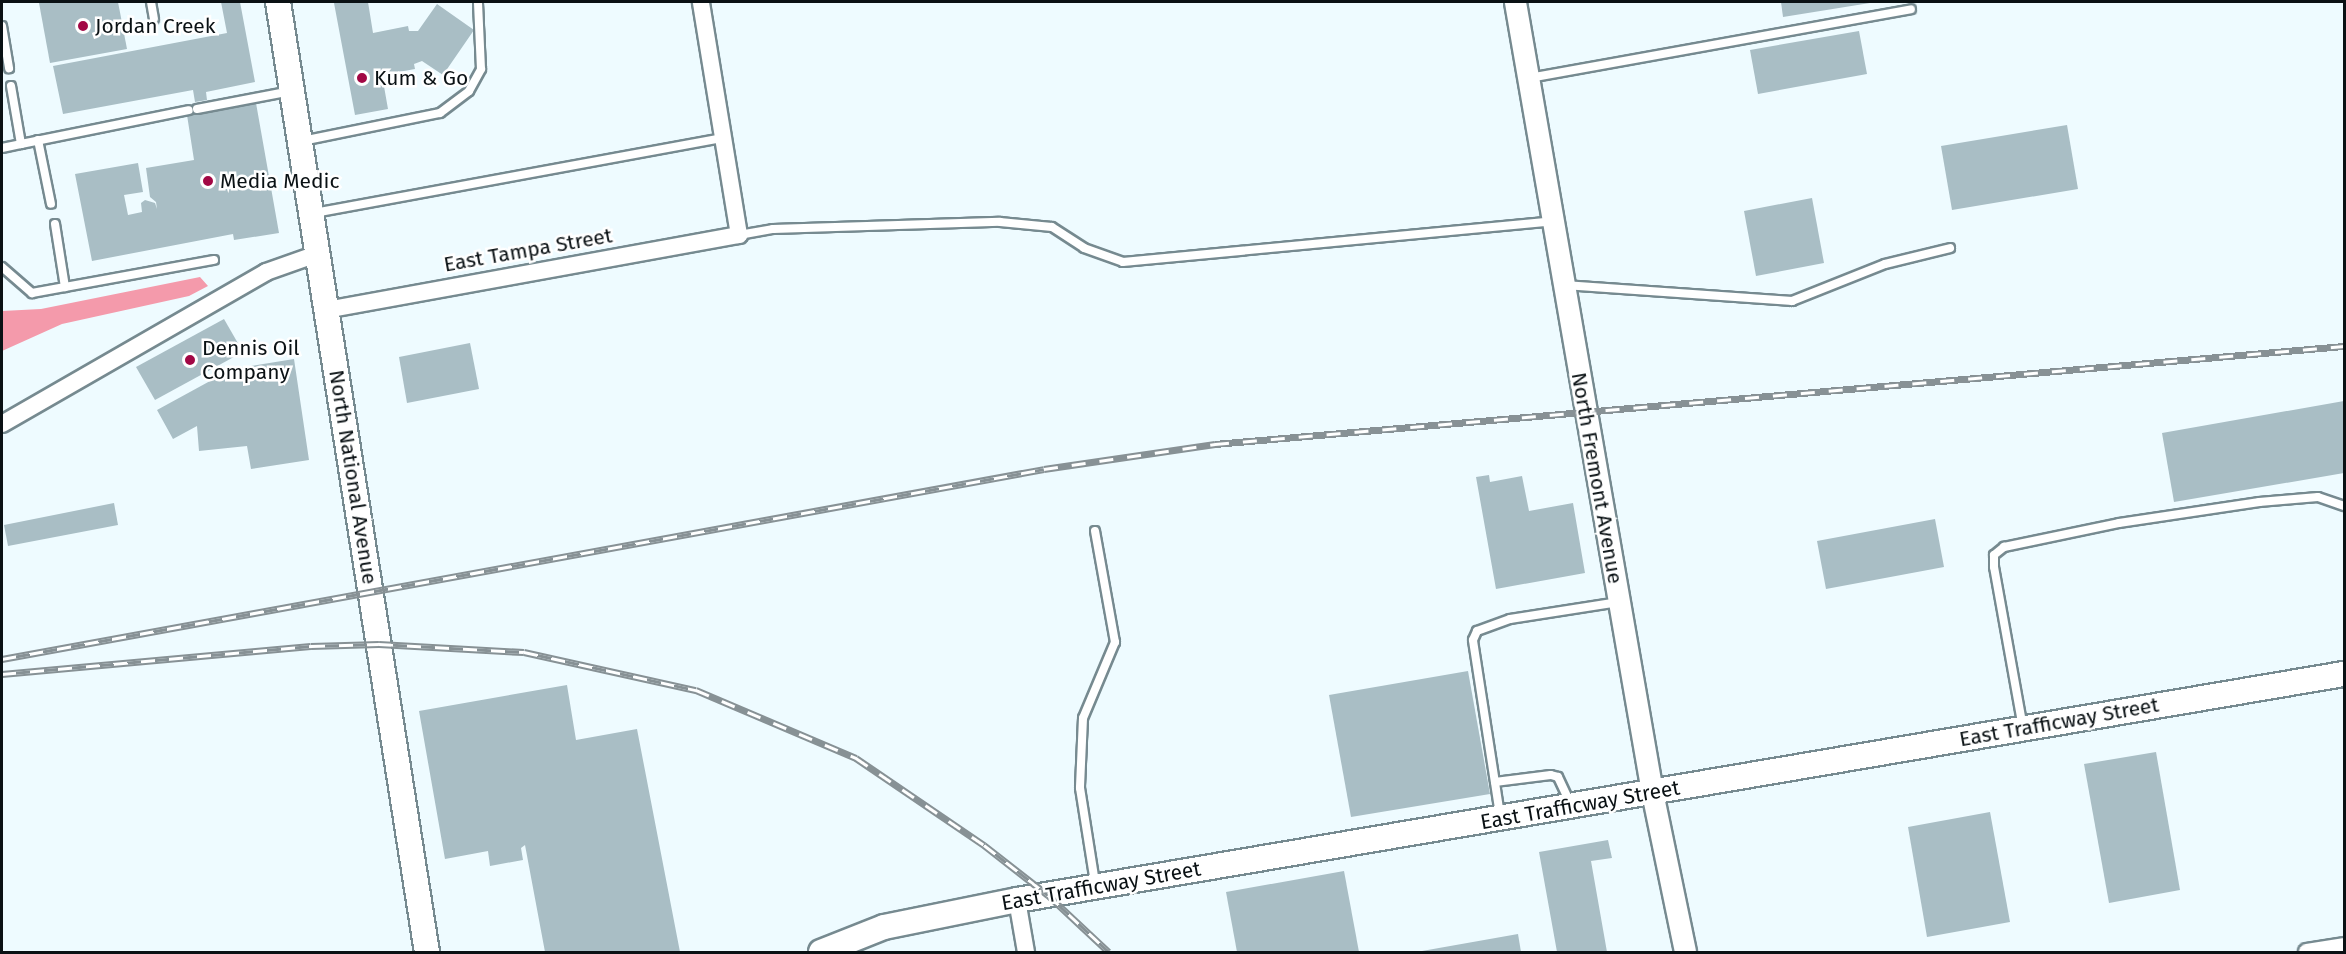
<!DOCTYPE html>
<html>
<head>
<meta charset="utf-8">
<style>
  body { margin:0 }
  #map { position:relative; width:2346px; height:954px; overflow:hidden; background:#eefbff; font-family:"Fira Sans",sans-serif }
  div>[style] { position:absolute }
  .forest>* { inset:0; background:#f49aab }
  .building>* { inset:0; background:#a9bec5 }
  .roads { filter:drop-shadow(2px 0 #768a90) drop-shadow(-2px 0 #768a90) drop-shadow(0 2px #768a90) drop-shadow(0 -2px #768a90) }
  .service>* { height:8px; margin:-4px; padding:0 4px; transform-origin:4px; border-radius:4px; background:#fff }
  .minor>* { height:16px; margin:-8px; padding:0 8px; transform-origin:8px; border-radius:8px; background:#fff }
  .tertiary>* { height:21px; margin:-10.5px; padding:0 10.5px; transform-origin:10.5px; border-radius:10.5px; background:#fff }
  .secondary>* { height:24px; margin:-12px; padding:0 12px; transform-origin:12px; border-radius:12px; background:#fff }
  .rail>* { height:7px; margin-top:-3.5px; transform-origin:0; background:repeating-linear-gradient(90deg,#fff 0 14px,#879195 0 28px); box-sizing:border-box; border-block:2px solid #879195 }
  .dots>* { width:16px; height:16px; translate:-50% -50%; box-sizing:border-box; border:3px solid #fff; border-radius:50% }
  span { translate:-50% -50%; white-space:nowrap; text-align:center; line-height:1.15; -webkit-text-stroke:5px #fff; paint-order:stroke }
  .poi-label { font-size:21px; color:#0a1114 }
  .left { translate:0 -50%; text-align:left }
  .street-label { font-size:21px; color:#0a1114 }
  .frame { position:absolute; inset:0; border:3px solid #0a1114; pointer-events:none }
</style>
</head>
<body>
<div id="map">
  <div class="forest">
    <div style="clip-path:polygon(200px 277px,208px 286px,189px 296px,62px 324px,2px 351px,2px 311px,41px 309px)"></div>
  </div>
  <div class="building">
    <div style="clip-path:polygon(47px 2px,118px 2px,127px 49px,50px 63px,39px 3px)"></div>
    <div style="clip-path:polygon(221px 2px,240px 2px,255px 82px,206px 92px,207px 100px,195px 102px,193px 90px,63px 114px,53px 66px,227px 33px)"></div>
    <div style="clip-path:polygon(368px 2px,373px 33px,408px 26px,409px 31px,418px 31px,437px 4px,474px 30px,443px 75px,422px 61px,414px 64px,415px 69px,382px 75px,388px 109px,355px 115px,334px 3px)"></div>
    <div style="clip-path:polygon(1781px 2px,1870px 2px,1870px 3px,1783px 17px)"></div>
    <div style="clip-path:polygon(1859px 31px,1867px 74px,1758px 94px,1750px 50px)"></div>
    <div style="clip-path:polygon(256px 103px,279px 233px,234px 240px,233px 234px,92px 261px,75px 174px,138px 163px,143px 192px,124px 195px,128px 215px,142px 212px,141px 203px,145px 200px,155px 203px,157px 209px,156px 202px,150px 197px,146px 168px,194px 160px,187px 115px)"></div>
    <div style="clip-path:polygon(2067px 125px,2078px 189px,1952px 210px,1941px 146px)"></div>
    <div style="clip-path:polygon(1812px 198px,1824px 263px,1756px 276px,1744px 211px)"></div>
    <div style="clip-path:polygon(224px 319px,243px 352px,155px 400px,136px 367px)"></div>
    <div style="clip-path:polygon(470px 343px,479px 389px,407px 403px,399px 357px)"></div>
    <div style="clip-path:polygon(294px 359px,309px 460px,251px 469px,247px 446px,199px 451px,197px 426px,173px 439px,157px 410px,232px 369px)"></div>
    <div style="clip-path:polygon(2344px 401px,2344px 473px,2174px 502px,2162px 433px)"></div>
    <div style="clip-path:polygon(1489px 475px,1490px 482px,1522px 476px,1529px 511px,1573px 503px,1585px 573px,1496px 589px,1476px 477px)"></div>
    <div style="clip-path:polygon(114px 503px,118px 525px,8px 546px,4px 525px)"></div>
    <div style="clip-path:polygon(1935px 519px,1944px 567px,1826px 589px,1817px 541px)"></div>
    <div style="clip-path:polygon(1468px 671px,1490px 794px,1351px 817px,1329px 695px)"></div>
    <div style="clip-path:polygon(567px 685px,576px 740px,637px 729px,680px 952px,545px 952px,525px 845px,521px 848px,523px 860px,490px 866px,488px 851px,445px 859px,419px 711px)"></div>
    <div style="clip-path:polygon(2156px 752px,2180px 890px,2109px 903px,2084px 764px)"></div>
    <div style="clip-path:polygon(1990px 812px,2010px 922px,1927px 937px,1908px 827px)"></div>
    <div style="clip-path:polygon(1608px 840px,1612px 858px,1591px 861px,1607px 952px,1557px 952px,1539px 852px)"></div>
    <div style="clip-path:polygon(1344px 871px,1359px 952px,1237px 952px,1226px 892px)"></div>
    <div style="clip-path:polygon(1518px 934px,1521px 952px,1423px 952px,1422px 951px)"></div>
  </div>
  <div class="roads">
    <div class="service">
      <div style="left:151px;top:2px;width:17px;rotate:80deg"></div>
      <div style="left:2px;top:26px;width:43px;rotate:80.5deg"></div>
      <div style="left:1529px;top:78px;width:388px;rotate:-10.2deg"></div>
      <div style="left:11px;top:86px;width:59px;rotate:80.2deg"></div>
      <div style="left:21px;top:144px;width:171px;rotate:-11.4deg"></div>
      <div style="left:197px;top:109px;width:96px;rotate:-10.8deg"></div>
      <div style="left:38px;top:140px;width:65px;rotate:78.5deg"></div>
      <div style="left:302px;top:141px;width:141px;rotate:-11.5deg"></div>
      <div style="left:440px;top:113px;width:36px;rotate:-37deg"></div>
      <div style="left:469px;top:91px;width:25px;rotate:-61deg"></div>
      <div style="left:481px;top:69px;width:67px;rotate:-92.6deg"></div>
      <div style="left:2px;top:148px;width:19px;rotate:-12deg"></div>
      <div style="left:314px;top:213px;width:416px;rotate:-10.4deg"></div>
      <div style="left:55px;top:224px;width:64px;rotate:81deg"></div>
      <div style="left:739px;top:235px;width:35px;rotate:-10deg"></div>
      <div style="left:773px;top:229px;width:227px;rotate:-1.8deg"></div>
      <div style="left:1000px;top:222px;width:52px;rotate:5.5deg"></div>
      <div style="left:1052px;top:227px;width:38px;rotate:33deg"></div>
      <div style="left:1084px;top:248px;width:41px;rotate:19.7deg"></div>
      <div style="left:1123px;top:262px;width:432px;rotate:-5.4deg"></div>
      <div style="left:2px;top:267px;width:40px;rotate:41deg"></div>
      <div style="left:32px;top:293px;width:185px;rotate:-10.3deg"></div>
      <div style="left:1564px;top:285px;width:229px;rotate:4deg"></div>
      <div style="left:1792px;top:301px;width:100px;rotate:-21.7deg"></div>
      <div style="left:1885px;top:264px;width:67px;rotate:-13.8deg"></div>
      <div style="left:1095px;top:531px;width:113px;rotate:79.8deg"></div>
      <div style="left:1115px;top:642px;width:82px;rotate:112.8deg"></div>
      <div style="left:1083px;top:718px;width:70px;rotate:92.5deg"></div>
      <div style="left:1080px;top:788px;width:96px;rotate:81deg"></div>
      <div style="left:2023px;top:728px;width:164px;rotate:-100.2deg"></div>
      <div style="left:1994px;top:567px;width:12px;rotate:-90deg"></div>
      <div style="left:1994px;top:555px;width:13px;rotate:-39deg"></div>
      <div style="left:2004px;top:547px;width:117px;rotate:-11.8deg"></div>
      <div style="left:2119px;top:523px;width:142px;rotate:-8.5deg"></div>
      <div style="left:2259px;top:502px;width:59px;rotate:-4.8deg"></div>
      <div style="left:2318px;top:497px;width:28px;rotate:19deg"></div>
      <div style="left:1495px;top:782px;width:56px;rotate:-7.1deg"></div>
      <div style="left:1551px;top:775px;width:7px;rotate:16deg"></div>
      <div style="left:1558px;top:777px;width:29px;rotate:65deg"></div>
      <div style="left:1500px;top:815px;width:177px;rotate:-98.8deg"></div>
      <div style="left:1473px;top:640px;width:10px;rotate:-66deg"></div>
      <div style="left:1477px;top:631px;width:35px;rotate:-20deg"></div>
      <div style="left:1510px;top:619px;width:110px;rotate:-8.9deg"></div>
    </div>
    <div class="minor">
      <div style="left:326px;top:310px;width:420px;rotate:-10.3deg"></div>
      <div style="left:739px;top:235px;width:236px;rotate:-99.3deg"></div>
      <div style="left:2px;top:424px;width:305px;rotate:-29.9deg"></div>
      <div style="left:266px;top:272px;width:54px;rotate:-19.4deg"></div>
      <div style="left:1017px;top:900px;width:53px;rotate:80.2deg"></div>
      <div style="left:2307px;top:952px;width:37px;rotate:-9deg"></div>
    </div>
    <div class="tertiary">
      <div style="left:1515px;top:2px;width:802px;rotate:80.16deg"></div>
      <div style="left:1652px;top:792px;width:163px;rotate:78.3deg"></div>
    </div>
    <div class="secondary">
      <div style="left:278px;top:2px;width:962px;rotate:81.09deg"></div>
      <div style="left:821px;top:952px;width:68px;rotate:-21.6deg"></div>
      <div style="left:884px;top:927px;width:136px;rotate:-11.5deg"></div>
      <div style="left:1017px;top:900px;width:1346px;rotate:-9.67deg"></div>
    </div>
  </div>
  <div class="rail">
    <div style="left:2px;top:659px;width:1059px;rotate:-10.33deg"></div>
    <div style="left:1044px;top:469px;width:173px;rotate:-8.3deg"></div>
    <div style="left:1215px;top:444px;width:1133px;rotate:-4.96deg"></div>
    <div style="left:2px;top:674px;width:310px;rotate:-5.2deg"></div>
    <div style="left:311px;top:646px;width:68px;rotate:-1.7deg"></div>
    <div style="left:379px;top:644px;width:145px;rotate:3.2deg"></div>
    <div style="left:524px;top:652px;width:176px;rotate:12.5deg"></div>
    <div style="left:696px;top:690px;width:174px;rotate:23deg"></div>
    <div style="left:856px;top:758px;width:155px;rotate:34.2deg"></div>
    <div style="left:984px;top:845px;width:81px;rotate:38deg"></div>
    <div style="left:1048px;top:895px;width:83px;rotate:43.1deg"></div>
  </div>
  <div class="dots">
    <div style="left:83px;top:26px;background:#a20845"></div>
    <div style="left:362px;top:78px;background:#a20845"></div>
    <div style="left:208px;top:181px;background:#a20845"></div>
    <div style="left:190px;top:360px;background:#a20845"></div>
  </div>
  <div class="poi-label">
    <span class="left" style="left:95px;top:26px">Jordan Creek</span>
    <span class="left" style="left:374px;top:78px">Kum &amp; Go</span>
    <span class="left" style="left:220px;top:181px">Media Medic</span>
    <span class="left" style="left:202px;top:360px">Dennis Oil<br>Company</span>
  </div>
  <div class="street-label">
    <span style="left:528px;top:250px;rotate:-10deg">East Tampa Street</span>
    <span style="left:353px;top:477px;rotate:81deg">North National Avenue</span>
    <span style="left:1597px;top:478px;rotate:80deg">North Fremont Avenue</span>
    <span style="left:2059px;top:722px;rotate:-10deg">East Trafficway Street</span>
    <span style="left:1580px;top:805px;rotate:-10deg">East Trafficway Street</span>
    <span style="left:1101px;top:886px;rotate:-10deg">East Trafficway Street</span>
  </div>
  <div class="frame"></div>
</div>
</body>
</html>
